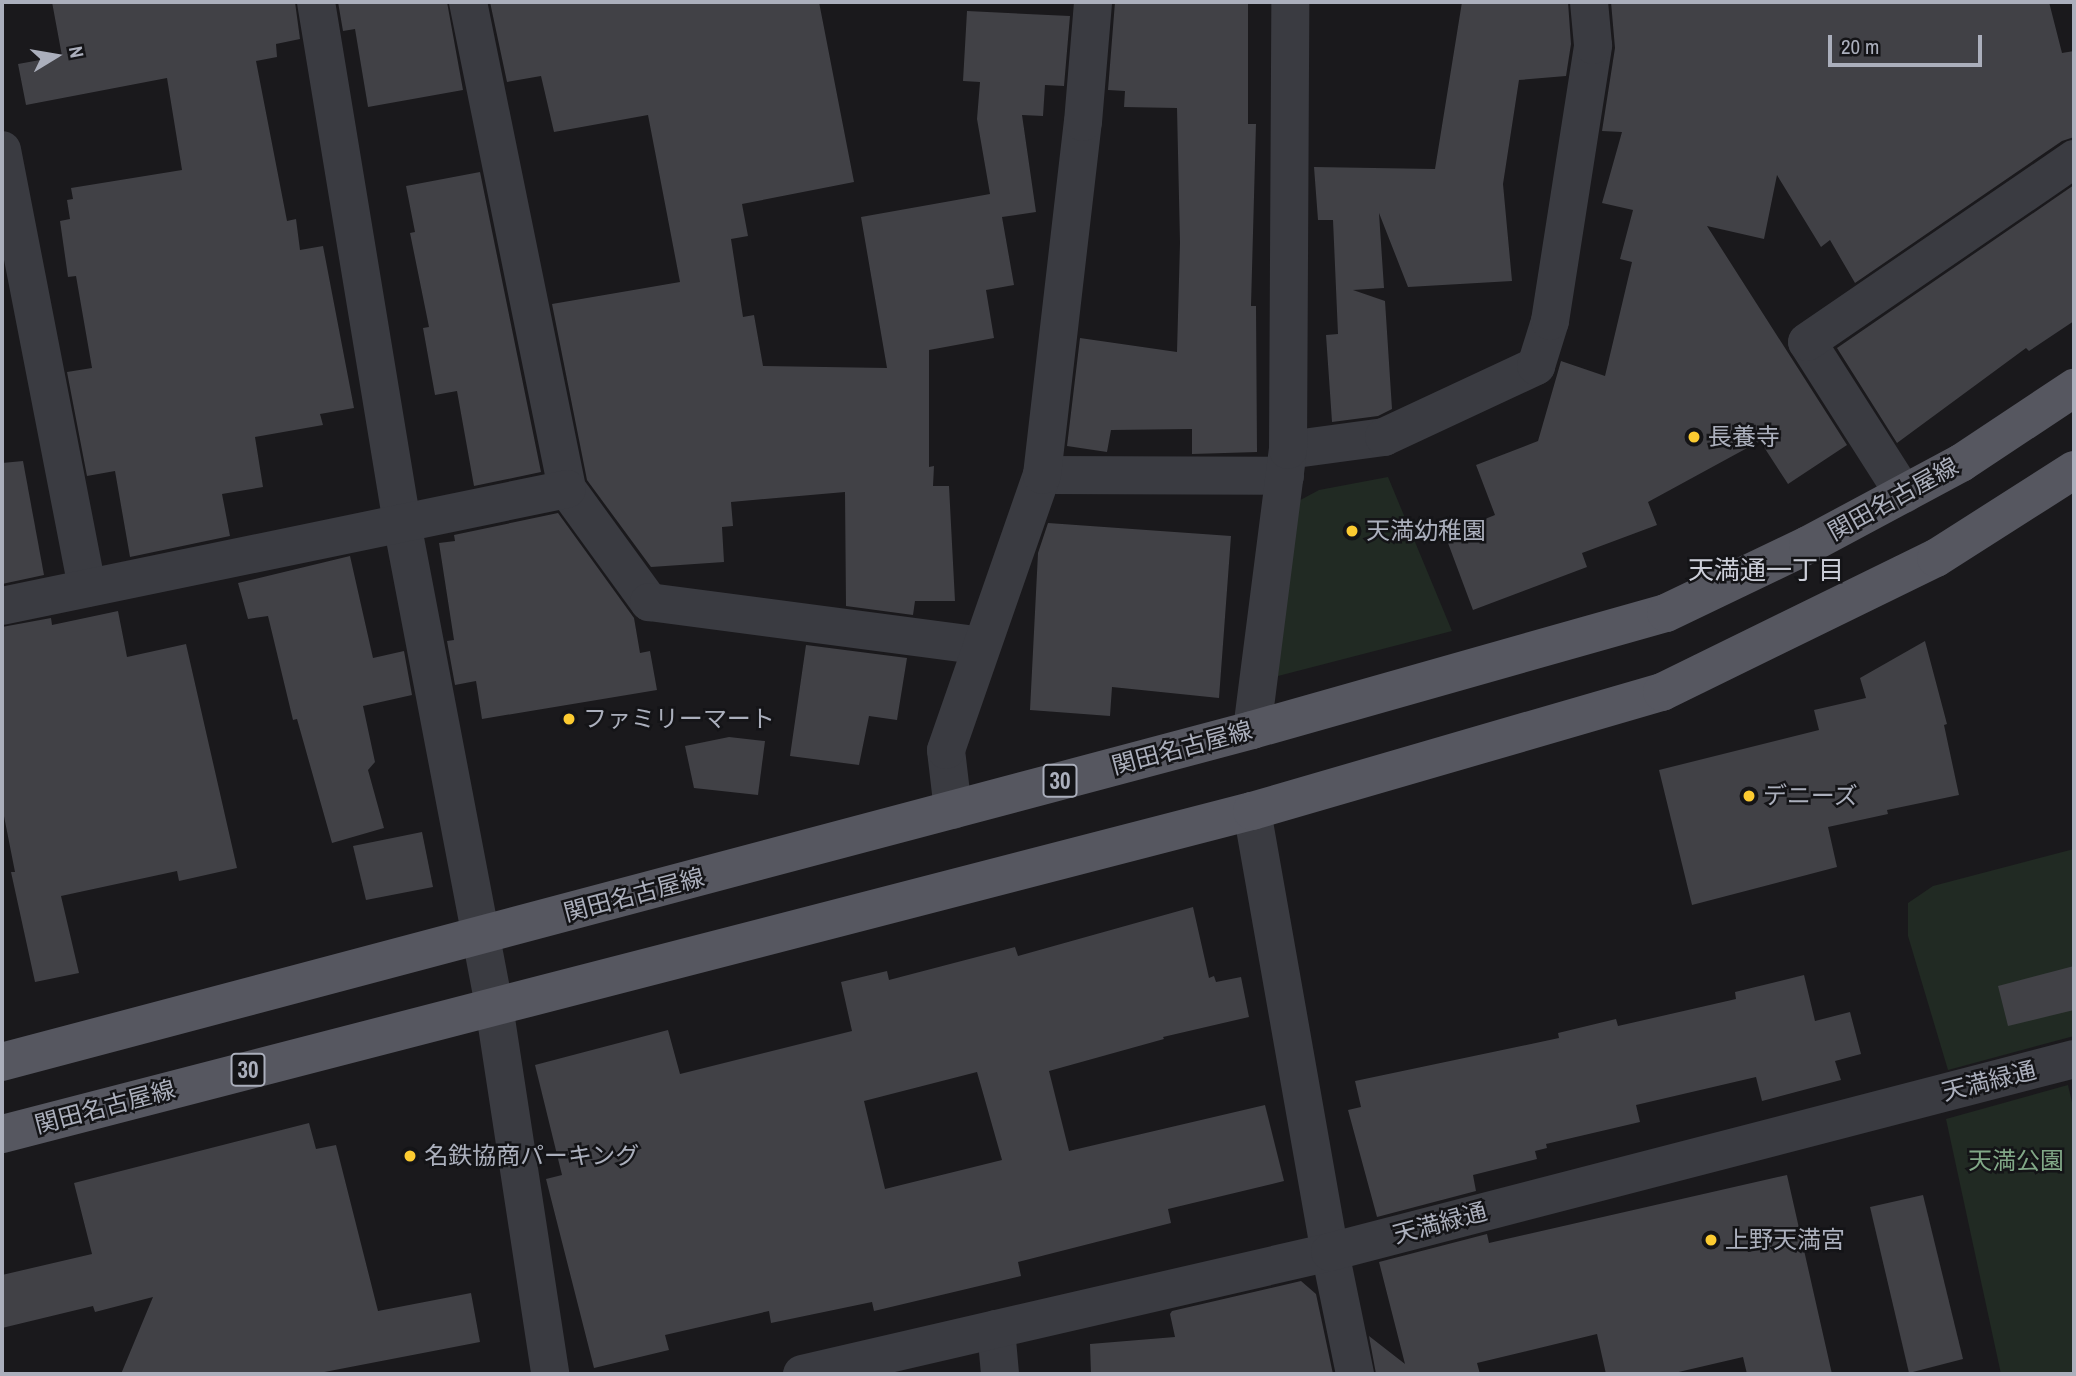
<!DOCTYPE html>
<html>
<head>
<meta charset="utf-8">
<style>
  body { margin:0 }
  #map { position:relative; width:2076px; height:1376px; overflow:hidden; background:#1a191c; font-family:"Archivo Narrow","Noto Sans JP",sans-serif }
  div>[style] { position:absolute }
  .green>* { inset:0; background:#212a23 }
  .building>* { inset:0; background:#414146 }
  .minor>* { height:38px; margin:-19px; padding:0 19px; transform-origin:19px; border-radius:19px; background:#3a3b41 }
  .primary>* { height:38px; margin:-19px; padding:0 19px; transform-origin:19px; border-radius:19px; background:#565760 }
  .dots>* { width:19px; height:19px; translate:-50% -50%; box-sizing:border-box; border:4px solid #141417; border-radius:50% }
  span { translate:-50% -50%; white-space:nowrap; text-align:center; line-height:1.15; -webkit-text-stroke:5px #141417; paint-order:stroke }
  .shield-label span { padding:2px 5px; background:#141417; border:2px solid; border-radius:5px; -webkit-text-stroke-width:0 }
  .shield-label { font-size:23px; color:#abafbc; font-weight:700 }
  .poi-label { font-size:24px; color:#abafbc }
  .left { translate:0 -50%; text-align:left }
  .street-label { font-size:24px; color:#abafbc }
  .park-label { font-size:24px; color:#81a887 }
  .neighbourhood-label { font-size:26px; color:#ccced8 }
  .frame { position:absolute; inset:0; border:4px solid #abafbc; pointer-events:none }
  .north { position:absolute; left:21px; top:21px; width:70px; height:70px; -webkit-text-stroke:5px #141417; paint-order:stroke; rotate:79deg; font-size:19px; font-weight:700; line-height:28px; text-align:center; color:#abafbc }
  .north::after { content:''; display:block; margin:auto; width:24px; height:32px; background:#abafbc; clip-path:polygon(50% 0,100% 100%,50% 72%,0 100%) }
  .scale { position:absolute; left:1828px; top:35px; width:154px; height:32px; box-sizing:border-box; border:4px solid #abafbc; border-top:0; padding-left:9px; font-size:21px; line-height:24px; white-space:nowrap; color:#abafbc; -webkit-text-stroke:5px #141417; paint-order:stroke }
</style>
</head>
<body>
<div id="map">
  <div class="green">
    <div style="clip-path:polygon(1388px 477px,1452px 631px,1278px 676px,1280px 511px,1319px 490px)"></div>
    <div style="clip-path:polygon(2074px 849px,2074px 1036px,1948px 1070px,1908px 936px,1908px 903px,1933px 886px)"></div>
    <div style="clip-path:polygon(2068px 1085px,2074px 1111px,2074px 1374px,2001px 1374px,1946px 1119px)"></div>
  </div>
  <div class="building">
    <div style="clip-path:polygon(52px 2px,295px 2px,300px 39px,276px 44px,277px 57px,256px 61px,287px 221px,296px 219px,300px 250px,323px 246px,354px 408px,320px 414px,323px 425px,255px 437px,263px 487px,222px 494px,230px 536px,130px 557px,115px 471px,87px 476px,67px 372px,92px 368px,76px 276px,68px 277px,60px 221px,70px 219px,67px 200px,73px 199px,71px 188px,182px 170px,167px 78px,26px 105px,18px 64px,62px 56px)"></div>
    <div style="clip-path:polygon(338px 2px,447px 2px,463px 90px,368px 107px,355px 29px,343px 31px)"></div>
    <div style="clip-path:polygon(490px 2px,819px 2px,854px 182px,742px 204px,748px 236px,731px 239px,743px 317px,754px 315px,763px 366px,887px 368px,861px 217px,990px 194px,977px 119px,980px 82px,963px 81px,967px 11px,1070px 16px,1064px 86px,1045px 85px,1043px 116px,1022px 115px,1036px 212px,1002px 217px,1014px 285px,986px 290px,994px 338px,929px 350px,929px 467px,934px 466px,933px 486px,949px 486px,955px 601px,915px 601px,913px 615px,846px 606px,845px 492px,731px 502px,733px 526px,722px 527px,724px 562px,651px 567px,587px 480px,552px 304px,680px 282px,648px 115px,554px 132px,541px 76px,507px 82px)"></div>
    <div style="clip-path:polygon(1115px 2px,1248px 2px,1248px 124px,1256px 124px,1251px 306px,1256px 306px,1257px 452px,1192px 454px,1192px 429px,1111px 430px,1107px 452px,1067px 446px,1080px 338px,1177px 352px,1180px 243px,1177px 108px,1124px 107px,1125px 91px,1108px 90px)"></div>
    <div style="clip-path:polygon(1462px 2px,1568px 2px,1571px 44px,1566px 76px,1519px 80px,1503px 184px,1512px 281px,1408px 287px,1379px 213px,1384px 288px,1353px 290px,1385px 301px,1392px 409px,1378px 416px,1332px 422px,1326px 335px,1338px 334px,1333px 220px,1318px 220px,1314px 167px,1435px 169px)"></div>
    <div style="clip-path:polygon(1611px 2px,2049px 2px,2062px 53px,2074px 51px,2074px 137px,2062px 141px,1855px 283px,1830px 240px,1821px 247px,1777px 175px,1764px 239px,1707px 226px,1847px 445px,1788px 484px,1760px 441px,1648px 502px,1657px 525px,1582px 553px,1587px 567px,1473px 610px,1445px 535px,1495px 515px,1476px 465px,1538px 441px,1561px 361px,1605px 376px,1632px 262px,1620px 259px,1633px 210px,1602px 203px,1622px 132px,1602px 131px,1615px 48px)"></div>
    <div style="clip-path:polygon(480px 172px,541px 472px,474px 486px,457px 391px,435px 395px,423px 328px,429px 327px,410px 233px,415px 232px,406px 186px)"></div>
    <div style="clip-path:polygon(2074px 185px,2074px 321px,2029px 351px,2026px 348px,1897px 443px,1837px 348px)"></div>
    <div style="clip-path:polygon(23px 461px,44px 575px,2px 584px,2px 463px)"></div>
    <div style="clip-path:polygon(558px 513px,634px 618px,640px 653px,650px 651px,657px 690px,482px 719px,476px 681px,455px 685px,447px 641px,454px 640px,439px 543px,455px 541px,454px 535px)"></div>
    <div style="clip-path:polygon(1048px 523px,1231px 536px,1219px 698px,1112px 687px,1110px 716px,1030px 710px,1038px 553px)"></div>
    <div style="clip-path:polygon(350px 556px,373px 658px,404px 651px,412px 695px,363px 706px,375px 762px,368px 770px,384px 828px,332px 843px,297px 719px,293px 720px,268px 616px,248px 619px,238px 583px)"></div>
    <div style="clip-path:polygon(118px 611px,127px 657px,186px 644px,237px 868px,179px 881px,177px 871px,61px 896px,79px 973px,35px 982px,11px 872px,15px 872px,2px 806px,2px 627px,51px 618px,52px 625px)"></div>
    <div style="clip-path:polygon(1925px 641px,1947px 724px,1944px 725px,1959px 795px,1887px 810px,1888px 814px,1828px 827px,1837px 867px,1692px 905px,1659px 770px,1819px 730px,1814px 710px,1866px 698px,1860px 678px)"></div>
    <div style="clip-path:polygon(806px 645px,907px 658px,897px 720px,869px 716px,859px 765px,790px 756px)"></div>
    <div style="clip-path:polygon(729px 737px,765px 741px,758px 795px,694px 788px,685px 746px)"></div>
    <div style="clip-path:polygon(422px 832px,433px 887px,366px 900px,353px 846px)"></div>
    <div style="clip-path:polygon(evenodd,1193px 907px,1209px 978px,1214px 976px,1216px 982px,1241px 977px,1249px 1017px,1163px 1037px,1164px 1039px,1049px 1071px,1069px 1151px,1265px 1105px,1284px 1181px,1168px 1209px,1171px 1223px,1018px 1262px,1021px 1276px,874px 1311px,872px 1302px,771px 1323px,769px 1311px,665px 1335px,669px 1350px,594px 1368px,546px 1179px,562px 1175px,535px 1065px,668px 1030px,680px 1074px,852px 1031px,841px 982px,887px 971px,889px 980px,1015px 947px,1018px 956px,1193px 907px,977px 1072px,1002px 1160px,885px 1189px,864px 1101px,977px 1072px)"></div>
    <div style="clip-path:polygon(2074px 966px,2074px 1010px,2008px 1026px,1998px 986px)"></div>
    <div style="clip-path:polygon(1804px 975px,1815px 1021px,1850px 1012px,1861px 1054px,1835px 1061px,1841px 1080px,1762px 1101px,1756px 1077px,1636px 1105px,1640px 1122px,1546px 1144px,1547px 1148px,1535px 1151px,1537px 1159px,1473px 1175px,1476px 1191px,1377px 1217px,1348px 1110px,1361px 1107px,1355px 1081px,1559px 1038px,1558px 1033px,1616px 1019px,1618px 1026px,1736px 999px,1735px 992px)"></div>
    <div style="clip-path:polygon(309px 1123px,316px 1149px,336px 1145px,378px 1311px,471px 1293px,480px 1342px,314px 1374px,121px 1374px,153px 1297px,95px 1312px,93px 1306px,2px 1328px,2px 1275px,92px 1254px,74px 1183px)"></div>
    <div style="clip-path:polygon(1787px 1175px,1832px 1374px,1747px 1374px,1743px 1357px,1670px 1374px,1606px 1374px,1597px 1334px,1477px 1363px,1480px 1374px,1376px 1374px,1369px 1336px,1405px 1364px,1379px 1262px,1487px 1234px,1489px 1243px)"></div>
    <div style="clip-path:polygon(1923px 1195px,1963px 1359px,1909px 1373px,1870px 1207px)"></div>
    <div style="clip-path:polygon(1301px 1281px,1316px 1294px,1333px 1374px,1091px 1374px,1090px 1344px,1175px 1337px,1170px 1314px,1172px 1311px)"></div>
  </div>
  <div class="minor">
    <div style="left:316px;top:2px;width:528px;rotate:80.63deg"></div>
    <div style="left:402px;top:523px;width:492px;rotate:79.2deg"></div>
    <div style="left:494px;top:1006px;width:372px;rotate:81.3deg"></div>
    <div style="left:468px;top:2px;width:497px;rotate:78.5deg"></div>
    <div style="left:567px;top:489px;width:140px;rotate:54deg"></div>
    <div style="left:649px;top:602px;width:335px;rotate:7.5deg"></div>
    <div style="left:2px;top:150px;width:446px;rotate:79deg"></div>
    <div style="left:1288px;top:450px;width:97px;rotate:-7.7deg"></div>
    <div style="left:1384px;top:437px;width:168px;rotate:-25deg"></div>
    <div style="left:1536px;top:366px;width:47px;rotate:-72.7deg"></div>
    <div style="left:1550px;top:321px;width:279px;rotate:-81.1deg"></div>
    <div style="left:1593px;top:45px;width:43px;rotate:-95.3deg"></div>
    <div style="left:1042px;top:475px;width:243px;rotate:0.2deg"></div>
    <div style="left:1904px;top:494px;width:180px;rotate:-122.5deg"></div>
    <div style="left:1807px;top:342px;width:324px;rotate:-34.4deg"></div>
    <div style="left:2px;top:606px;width:577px;rotate:-11.7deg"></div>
    <div style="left:1252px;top:730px;width:282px;rotate:-82.7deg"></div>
    <div style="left:1288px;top:450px;width:448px;rotate:-89.7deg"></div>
    <div style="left:953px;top:810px;width:60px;rotate:-96.7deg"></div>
    <div style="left:946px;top:750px;width:291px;rotate:-70.8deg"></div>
    <div style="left:1042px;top:475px;width:355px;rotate:-83.4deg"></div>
    <div style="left:1083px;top:122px;width:120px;rotate:-85.2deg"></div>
    <div style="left:1252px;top:811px;width:448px;rotate:80deg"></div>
    <div style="left:1330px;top:1252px;width:125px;rotate:78.4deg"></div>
    <div style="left:996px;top:1329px;width:45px;rotate:84.9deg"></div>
    <div style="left:802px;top:1374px;width:542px;rotate:-13.01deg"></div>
    <div style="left:1330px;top:1252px;width:769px;rotate:-14.54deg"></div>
  </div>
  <div class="primary">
    <div style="left:2px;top:1062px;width:1293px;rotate:-14.87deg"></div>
    <div style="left:1252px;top:730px;width:430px;rotate:-15.8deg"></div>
    <div style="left:1666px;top:613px;width:157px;rotate:-25.6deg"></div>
    <div style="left:1808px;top:545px;width:174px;rotate:-28.2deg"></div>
    <div style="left:1961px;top:463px;width:136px;rotate:-33.6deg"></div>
    <div style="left:2px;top:1134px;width:1291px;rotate:-14.49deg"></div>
    <div style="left:1252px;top:811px;width:427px;rotate:-16.2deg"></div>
    <div style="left:1662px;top:692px;width:305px;rotate:-26.1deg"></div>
    <div style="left:1936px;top:558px;width:164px;rotate:-32.5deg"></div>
  </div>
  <div class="dots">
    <div style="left:1694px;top:437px;background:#fccb31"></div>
    <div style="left:1352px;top:531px;background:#fccb31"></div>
    <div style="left:569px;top:719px;background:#fccb31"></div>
    <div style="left:1749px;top:796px;background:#fccb31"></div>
    <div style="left:410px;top:1156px;background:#fccb31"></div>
    <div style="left:1711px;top:1240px;background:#fccb31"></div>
  </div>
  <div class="shield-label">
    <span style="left:1060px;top:781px">30</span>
    <span style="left:248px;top:1070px">30</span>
  </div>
  <div class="poi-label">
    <span class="left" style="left:1708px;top:437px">長養寺</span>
    <span class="left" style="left:1366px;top:531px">天満幼稚園</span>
    <span class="left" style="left:583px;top:719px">ファミリーマート</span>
    <span class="left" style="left:1763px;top:796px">デニーズ</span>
    <span class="left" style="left:424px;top:1156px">名鉄協商パーキング</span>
    <span class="left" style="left:1725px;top:1240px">上野天満宮</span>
  </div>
  <div class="street-label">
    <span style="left:1893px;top:499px;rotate:-29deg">関田名古屋線</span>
    <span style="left:1182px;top:748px;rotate:-15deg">関田名古屋線</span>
    <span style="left:634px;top:895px;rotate:-15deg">関田名古屋線</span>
    <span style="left:1989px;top:1081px;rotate:-14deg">天満緑通</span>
    <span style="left:105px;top:1107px;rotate:-15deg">関田名古屋線</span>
    <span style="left:1440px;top:1223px;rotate:-15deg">天満緑通</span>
  </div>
  <div class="park-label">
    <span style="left:2016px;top:1161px">天満公園</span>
  </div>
  <div class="neighbourhood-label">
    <span style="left:1766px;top:570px">天満通一丁目</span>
  </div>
  <div class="frame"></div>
  <div class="north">N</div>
  <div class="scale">20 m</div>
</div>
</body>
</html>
